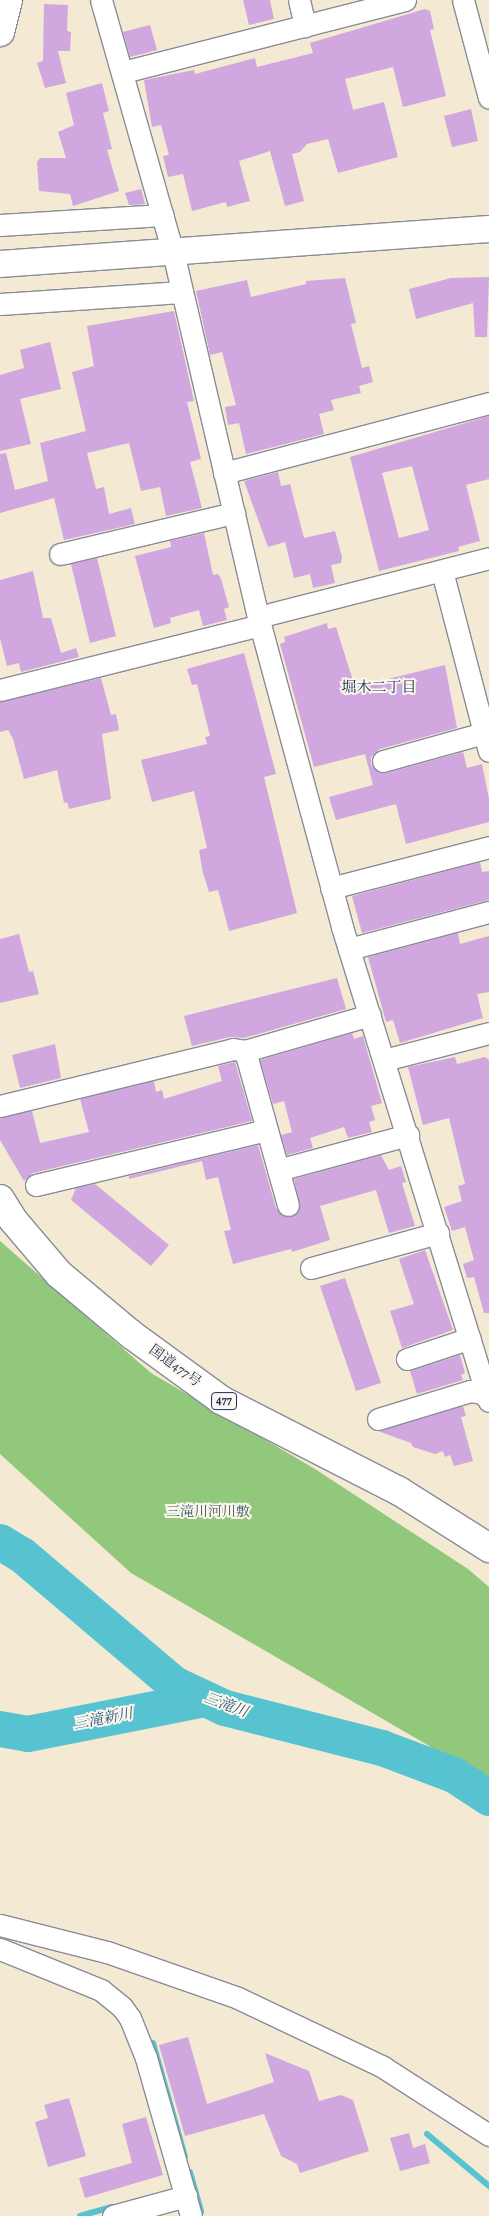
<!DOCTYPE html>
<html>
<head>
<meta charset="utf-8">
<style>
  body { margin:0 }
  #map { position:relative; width:489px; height:2216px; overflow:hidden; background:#f4e9d2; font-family:Alegreya,"Noto Serif JP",serif }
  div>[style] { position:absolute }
  .green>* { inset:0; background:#91c87b }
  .stream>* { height:6px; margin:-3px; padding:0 3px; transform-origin:3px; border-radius:3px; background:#57c3d0 }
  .river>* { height:36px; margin:-18px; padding:0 18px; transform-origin:18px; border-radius:18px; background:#57c3d0 }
  .building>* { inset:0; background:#d1a7e0 }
  .roads { filter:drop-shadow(1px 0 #888c98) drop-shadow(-1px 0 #888c98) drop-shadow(0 1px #888c98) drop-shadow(0 -1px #888c98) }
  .minor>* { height:21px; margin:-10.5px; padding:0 10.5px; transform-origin:10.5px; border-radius:10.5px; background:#fff }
  .tertiary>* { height:26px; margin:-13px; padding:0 13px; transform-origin:13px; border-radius:13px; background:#fff }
  .trunk>* { height:28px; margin:-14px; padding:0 14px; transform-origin:14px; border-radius:14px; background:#fff }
  span { translate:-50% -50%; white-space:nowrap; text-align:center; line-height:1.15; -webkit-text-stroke:4px #fbf7ec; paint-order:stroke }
  .shield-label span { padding:1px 4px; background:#fbf7ec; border:1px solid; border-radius:4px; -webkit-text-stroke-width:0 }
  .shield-label { font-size:12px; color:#1b2f5e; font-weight:700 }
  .street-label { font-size:14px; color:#1b2f5e }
  .park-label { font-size:14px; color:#3e5d67 }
  .neighbourhood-label { font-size:15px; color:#1b2f5e }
  .water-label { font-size:15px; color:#2d5b80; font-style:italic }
</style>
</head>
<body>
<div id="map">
  <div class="green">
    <div style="clip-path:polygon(0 1241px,151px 1373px,315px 1469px,468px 1569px,489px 1587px,489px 1795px,431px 1747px,131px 1573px,0 1454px)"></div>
  </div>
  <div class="stream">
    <div style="left:153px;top:2043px;width:118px;rotate:74.3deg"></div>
    <div style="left:427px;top:2134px;width:81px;rotate:40deg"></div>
    <div style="left:190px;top:2172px;width:41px;rotate:74.2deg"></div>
    <div style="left:80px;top:2216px;width:33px;rotate:-16deg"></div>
  </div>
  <div class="river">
    <div style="left:0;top:1542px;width:26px;rotate:31deg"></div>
    <div style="left:22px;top:1555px;width:199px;rotate:40.3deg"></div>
    <div style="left:174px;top:1684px;width:56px;rotate:25.2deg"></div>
    <div style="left:225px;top:1708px;width:162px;rotate:14.3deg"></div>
    <div style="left:382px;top:1748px;width:77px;rotate:20.6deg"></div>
    <div style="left:454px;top:1775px;width:42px;rotate:33.3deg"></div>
    <div style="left:0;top:1729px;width:28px;rotate:10deg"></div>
    <div style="left:28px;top:1734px;width:180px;rotate:-11.2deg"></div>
  </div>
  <div class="building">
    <div style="clip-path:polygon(243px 0,270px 0,274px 19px,249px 25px)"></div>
    <div style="clip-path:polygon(44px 4px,68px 5px,67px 31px,71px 32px,70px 51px,58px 51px,66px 83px,45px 88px,37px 63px,43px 61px)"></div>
    <div style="clip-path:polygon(425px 9px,430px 11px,434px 29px,430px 30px,446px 96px,403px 107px,393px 67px,345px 79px,353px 110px,384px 102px,398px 157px,338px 173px,328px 139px,307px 144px,300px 152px,292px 154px,304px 201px,285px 206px,270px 151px,239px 161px,250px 201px,227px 207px,226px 202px,192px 211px,183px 174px,168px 177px,163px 156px,169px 155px,161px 125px,152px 127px,144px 80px,194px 70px,195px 74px,255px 58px,257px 67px,313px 53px,310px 43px)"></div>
    <div style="clip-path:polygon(150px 25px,157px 50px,130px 57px,123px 32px)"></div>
    <div style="clip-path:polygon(102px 83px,109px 111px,103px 113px,112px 149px,107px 150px,119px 191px,73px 206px,70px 194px,39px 191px,37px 162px,40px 158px,66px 158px,58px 132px,74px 125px,66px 93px)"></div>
    <div style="clip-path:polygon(471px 109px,478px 141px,452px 147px,444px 116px)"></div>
    <div style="clip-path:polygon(141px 189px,145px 204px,129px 205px,125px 193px)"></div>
    <div style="clip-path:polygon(489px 277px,487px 337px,475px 337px,473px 303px,416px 319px,409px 289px,451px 278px)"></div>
    <div style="clip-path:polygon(345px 278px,356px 323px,351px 324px,362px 368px,369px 366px,373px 382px,359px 386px,361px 393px,331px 400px,334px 410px,319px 414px,324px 434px,246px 454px,239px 423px,228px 425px,225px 407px,236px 405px,222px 352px,210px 355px,196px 291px,247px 280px,251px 297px,306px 284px,306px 281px)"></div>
    <div style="clip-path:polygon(174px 311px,194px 401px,187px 402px,201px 459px,190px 462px,202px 508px,166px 516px,160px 487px,141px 491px,129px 443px,87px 453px,96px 489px,104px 487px,109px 514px,131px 508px,135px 524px,64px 540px,54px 498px,0 513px,0 454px,6px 453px,15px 490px,48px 481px,40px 443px,86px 431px,72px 372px,94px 366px,87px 326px)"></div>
    <div style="clip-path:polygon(50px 342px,61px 389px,20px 399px,31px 444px,0 451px,0 375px,24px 368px,20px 350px)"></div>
    <div style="clip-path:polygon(evenodd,489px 416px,489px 479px,466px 485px,480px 541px,458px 547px,459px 551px,379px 571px,350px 457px,489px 416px,412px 466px,429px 530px,399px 538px,382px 473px,412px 466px)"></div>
    <div style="clip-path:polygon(278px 472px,281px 486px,290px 484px,304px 538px,335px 531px,342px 557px,341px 563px,331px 565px,335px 583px,313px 588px,310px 574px,294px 578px,285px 542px,268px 547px,244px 481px)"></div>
    <div style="clip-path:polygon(204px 533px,213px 575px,218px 574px,221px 579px,229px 607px,224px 609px,227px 620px,203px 626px,199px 610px,170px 618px,171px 623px,154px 628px,135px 556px,171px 547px,170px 541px)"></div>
    <div style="clip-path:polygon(97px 558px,116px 636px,90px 643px,71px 564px)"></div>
    <div style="clip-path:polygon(33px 571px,43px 618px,51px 618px,61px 653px,76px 648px,79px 657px,21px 672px,19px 663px,7px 666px,0 638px,0 580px)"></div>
    <div style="clip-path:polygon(327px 623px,328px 629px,336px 627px,355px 687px,445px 665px,457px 728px,380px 749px,371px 757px,371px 765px,379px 773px,386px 773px,463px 752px,467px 768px,482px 764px,489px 799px,489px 822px,406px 844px,396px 804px,336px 820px,329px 797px,373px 785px,365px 754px,314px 767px,280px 644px,285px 642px,284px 637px)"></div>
    <div style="clip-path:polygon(244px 653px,276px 774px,264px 777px,297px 913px,229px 931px,218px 890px,209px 892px,203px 873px,199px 850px,207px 848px,194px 791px,152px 802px,141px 760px,207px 744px,205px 737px,210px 736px,197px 684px,192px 685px,187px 669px)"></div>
    <div style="clip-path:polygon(101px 678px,111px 715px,116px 714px,119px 730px,102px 734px,111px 799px,69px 809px,67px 802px,64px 803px,57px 770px,24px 779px,13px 739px,8px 730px,0 732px,0 702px)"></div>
    <div style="clip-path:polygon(480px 862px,482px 872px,489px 871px,489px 900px,362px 933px,352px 896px)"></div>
    <div style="clip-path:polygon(458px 933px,460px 944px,489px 936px,489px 992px,477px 994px,483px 1018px,400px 1043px,393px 1020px,386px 1022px,368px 957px)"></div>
    <div style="clip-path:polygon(19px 934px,29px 972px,33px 971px,39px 994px,0 1003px,0 939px)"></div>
    <div style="clip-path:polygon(337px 978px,346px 1009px,244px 1038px,230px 1037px,192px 1046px,184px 1016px)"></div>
    <div style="clip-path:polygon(352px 1033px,354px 1039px,363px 1036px,382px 1103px,371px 1106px,375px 1120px,369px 1122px,372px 1132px,348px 1138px,344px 1127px,310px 1138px,313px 1148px,287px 1155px,281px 1135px,292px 1132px,284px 1101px,273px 1104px,260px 1060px)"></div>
    <div style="clip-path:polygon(55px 1044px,61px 1078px,20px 1088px,12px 1055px)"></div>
    <div style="clip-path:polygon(455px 1057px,457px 1064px,485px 1057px,489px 1060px,489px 1313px,484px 1313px,474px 1277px,467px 1278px,463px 1264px,474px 1260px,465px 1227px,452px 1231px,444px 1207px,462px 1201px,458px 1186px,465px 1184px,449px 1118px,423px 1125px,408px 1067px)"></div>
    <div style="clip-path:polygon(235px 1062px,252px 1121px,33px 1173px,24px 1181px,0 1140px,0 1118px,32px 1111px,40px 1143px,58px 1139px,89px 1132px,80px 1099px,154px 1081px,156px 1092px,162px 1090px,164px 1099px,222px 1081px,218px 1066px)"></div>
    <div style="clip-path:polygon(258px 1145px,276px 1208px,284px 1217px,297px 1214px,300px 1208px,294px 1179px,381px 1155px,389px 1170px,401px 1166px,406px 1182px,402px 1183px,415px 1226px,389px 1233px,376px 1190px,320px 1206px,330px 1240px,292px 1252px,291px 1249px,233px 1264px,224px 1231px,231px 1230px,218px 1177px,206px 1180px,202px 1161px,129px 1179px,129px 1176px)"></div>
    <div style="clip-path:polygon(95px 1184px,169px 1245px,151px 1266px,71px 1200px,76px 1188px)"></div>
    <div style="clip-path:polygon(425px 1250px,453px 1330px,402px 1348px,390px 1311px,414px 1304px,399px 1259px)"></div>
    <div style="clip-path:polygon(345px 1278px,381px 1383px,356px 1391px,320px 1286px)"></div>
    <div style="clip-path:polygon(460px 1355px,465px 1373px,461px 1375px,463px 1380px,417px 1394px,410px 1371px)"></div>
    <div style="clip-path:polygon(463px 1406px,466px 1416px,461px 1417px,473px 1461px,454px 1466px,450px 1455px,445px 1457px,443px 1451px,435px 1454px,413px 1447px,411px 1443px,378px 1431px)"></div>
    <div style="clip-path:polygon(188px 2037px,207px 2104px,274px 2082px,265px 2053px,309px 2071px,319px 2101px,341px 2095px,353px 2100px,369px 2151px,300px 2173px,297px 2164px,281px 2156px,264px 2114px,185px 2136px,159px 2045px)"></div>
    <div style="clip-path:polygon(69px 2098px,86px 2156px,48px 2167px,35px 2122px,48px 2118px,44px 2105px)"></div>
    <div style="clip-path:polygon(146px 2117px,163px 2175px,85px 2198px,79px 2178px,132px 2163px,122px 2124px)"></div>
    <div style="clip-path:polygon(409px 2133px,413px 2148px,425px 2144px,430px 2163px,400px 2171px,390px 2138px)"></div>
  </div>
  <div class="roads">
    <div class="minor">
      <div style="left:101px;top:0;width:262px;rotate:74.1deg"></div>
      <div style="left:173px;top:252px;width:375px;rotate:76.9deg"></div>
      <div style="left:258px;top:617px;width:321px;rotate:74.8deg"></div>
      <div style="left:342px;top:927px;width:496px;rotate:72.8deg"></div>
      <div style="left:299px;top:0;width:27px;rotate:77deg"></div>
      <div style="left:463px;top:0;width:101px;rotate:75.1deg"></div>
      <div style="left:123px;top:72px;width:291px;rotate:-14.3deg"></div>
      <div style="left:0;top:225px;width:163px;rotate:-3.5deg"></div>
      <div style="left:0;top:304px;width:182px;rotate:-3.8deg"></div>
      <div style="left:224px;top:473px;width:274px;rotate:-14.8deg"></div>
      <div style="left:60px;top:554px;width:179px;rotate:-13.3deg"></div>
      <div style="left:442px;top:571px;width:186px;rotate:75.4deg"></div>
      <div style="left:258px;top:617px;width:238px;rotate:-14.3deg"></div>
      <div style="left:0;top:690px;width:268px;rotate:-14deg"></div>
      <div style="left:383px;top:761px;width:105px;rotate:-15.5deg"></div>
      <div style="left:331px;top:888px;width:163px;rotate:-14.5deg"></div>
      <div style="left:349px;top:949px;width:145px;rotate:-14.8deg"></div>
      <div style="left:384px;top:1060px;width:108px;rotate:-14.4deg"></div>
      <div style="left:0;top:1106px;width:240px;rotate:-13.7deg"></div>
      <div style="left:233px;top:1049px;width:12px;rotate:9deg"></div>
      <div style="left:278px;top:1170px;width:135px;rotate:-15.1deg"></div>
      <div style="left:36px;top:1185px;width:237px;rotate:-13.4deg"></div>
      <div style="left:288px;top:1205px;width:160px;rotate:-105.6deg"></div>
      <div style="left:245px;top:1051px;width:130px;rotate:-16.1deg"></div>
      <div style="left:311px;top:1268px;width:132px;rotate:-15.4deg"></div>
      <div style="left:407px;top:1359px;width:66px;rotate:-18.4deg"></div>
      <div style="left:378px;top:1419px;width:96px;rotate:-16.9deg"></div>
      <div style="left:470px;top:1391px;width:17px;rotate:10deg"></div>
      <div style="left:0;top:1925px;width:110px;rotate:14.2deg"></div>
      <div style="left:107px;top:1952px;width:139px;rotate:19.3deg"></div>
      <div style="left:238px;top:1998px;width:161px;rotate:25.4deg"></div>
      <div style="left:383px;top:2067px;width:126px;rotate:32.7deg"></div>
      <div style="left:0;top:1949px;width:109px;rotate:22.1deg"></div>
      <div style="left:101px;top:1990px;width:27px;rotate:39deg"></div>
      <div style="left:122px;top:2007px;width:14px;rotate:54deg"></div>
      <div style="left:130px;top:2018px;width:43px;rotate:68.2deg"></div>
      <div style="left:146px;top:2058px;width:164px;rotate:74.1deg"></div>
      <div style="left:113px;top:2216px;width:76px;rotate:-15.3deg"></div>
    </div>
    <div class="tertiary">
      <div style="left:0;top:264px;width:490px;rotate:-4.1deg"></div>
      <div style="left:487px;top:1394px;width:2px;rotate:-27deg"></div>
    </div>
    <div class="trunk">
      <div style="left:0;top:32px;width:33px;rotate:-76deg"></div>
      <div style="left:0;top:1199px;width:25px;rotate:58deg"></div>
      <div style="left:13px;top:1220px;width:71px;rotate:49.6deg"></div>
      <div style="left:59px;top:1274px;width:95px;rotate:39.9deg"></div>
      <div style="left:132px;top:1335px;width:110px;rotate:36.1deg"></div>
      <div style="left:221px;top:1400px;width:200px;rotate:27.1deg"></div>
      <div style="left:399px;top:1491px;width:107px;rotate:32.3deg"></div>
    </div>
  </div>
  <div class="shield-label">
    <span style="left:224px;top:1401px">477</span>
  </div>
  <div class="street-label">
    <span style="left:175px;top:1366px;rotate:36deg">国道477号</span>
  </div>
  <div class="park-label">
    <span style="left:208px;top:1512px">三滝川河川敷</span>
  </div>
  <div class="neighbourhood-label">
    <span style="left:379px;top:688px">堀木二丁目</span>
  </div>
  <div class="water-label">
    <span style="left:226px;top:1705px;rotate:20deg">三滝川</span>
    <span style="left:103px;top:1719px;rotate:-11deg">三滝新川</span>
  </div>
</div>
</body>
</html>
